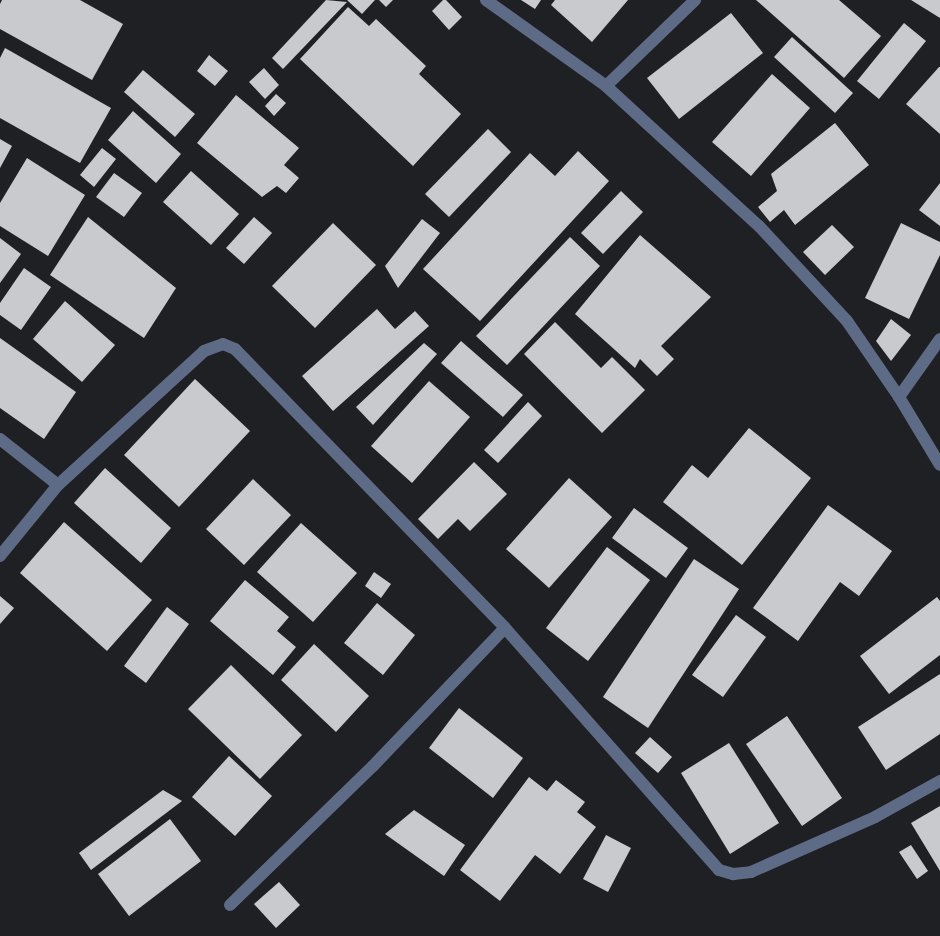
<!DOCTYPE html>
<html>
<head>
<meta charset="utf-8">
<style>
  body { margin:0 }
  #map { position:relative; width:940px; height:936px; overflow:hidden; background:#1e2023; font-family:Commissioner,sans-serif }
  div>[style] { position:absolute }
  .building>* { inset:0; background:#c8cace }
  .minor>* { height:12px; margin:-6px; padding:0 6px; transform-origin:6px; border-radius:6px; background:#5e6b86 }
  span { translate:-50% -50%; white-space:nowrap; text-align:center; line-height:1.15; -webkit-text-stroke:5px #1e2023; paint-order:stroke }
</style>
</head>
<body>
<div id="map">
  <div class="building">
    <div style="clip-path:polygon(2px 0,80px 0,123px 24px,92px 80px,0 29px,0 4px)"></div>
    <div style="clip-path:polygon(326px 0,347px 2px,283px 69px,272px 58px)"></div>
    <div style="clip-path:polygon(347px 0,375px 0,362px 14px)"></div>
    <div style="clip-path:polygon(379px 0,393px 0,386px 7px)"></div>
    <div style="clip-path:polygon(443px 0,446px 0,462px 17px,449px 30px,432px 11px)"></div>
    <div style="clip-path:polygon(521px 0,541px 0,535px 9px)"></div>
    <div style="clip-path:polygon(555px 0,628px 0,592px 42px,551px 5px)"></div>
    <div style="clip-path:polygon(756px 0,839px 0,881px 36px,844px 78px)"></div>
    <div style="clip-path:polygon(911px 0,940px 0,940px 18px)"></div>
    <div style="clip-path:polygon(348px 7px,369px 26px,376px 19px,426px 66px,419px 74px,461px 114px,413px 166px,300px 59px)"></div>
    <div style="clip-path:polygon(731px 13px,763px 53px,679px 119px,647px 78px)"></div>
    <div style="clip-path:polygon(904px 23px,926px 41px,879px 99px,857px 81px)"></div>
    <div style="clip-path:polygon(792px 37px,853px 93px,835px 113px,774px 57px)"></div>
    <div style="clip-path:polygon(5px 48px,111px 108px,80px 163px,0 118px,0 58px)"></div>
    <div style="clip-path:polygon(209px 55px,228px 71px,215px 86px,197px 71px)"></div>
    <div style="clip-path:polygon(939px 67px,940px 67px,940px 134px,906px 104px)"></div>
    <div style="clip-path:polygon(264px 68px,279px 85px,265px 99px,249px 82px)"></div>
    <div style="clip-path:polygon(143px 70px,195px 114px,175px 137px,124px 92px)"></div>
    <div style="clip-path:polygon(772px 74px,810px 108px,751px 176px,712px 142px)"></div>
    <div style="clip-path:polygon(276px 94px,286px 103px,274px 116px,265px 106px)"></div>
    <div style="clip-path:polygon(236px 95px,299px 148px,284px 165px,299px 178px,286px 193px,277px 186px,262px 197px,197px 143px)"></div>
    <div style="clip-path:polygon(133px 111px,181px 154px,156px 183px,108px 140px)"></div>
    <div style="clip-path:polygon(835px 123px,869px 165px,795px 225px,784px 210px,770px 222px,758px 207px,777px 191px,771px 174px)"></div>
    <div style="clip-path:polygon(488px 129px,511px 152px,449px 217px,425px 194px)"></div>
    <div style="clip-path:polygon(0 139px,12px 146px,0 168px)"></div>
    <div style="clip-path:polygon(102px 148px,116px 159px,94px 187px,80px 175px)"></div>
    <div style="clip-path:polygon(578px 151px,609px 181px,480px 321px,423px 269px,530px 153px,555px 176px)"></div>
    <div style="clip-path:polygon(27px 158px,85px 195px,48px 256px,0 226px,0 203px)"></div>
    <div style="clip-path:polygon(191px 171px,239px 214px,211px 245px,163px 202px)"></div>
    <div style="clip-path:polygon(114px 173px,142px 193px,124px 217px,96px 197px)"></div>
    <div style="clip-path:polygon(940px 183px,940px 226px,919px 210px)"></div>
    <div style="clip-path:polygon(621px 191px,643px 212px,603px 254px,581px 233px)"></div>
    <div style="clip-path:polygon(88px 217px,176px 288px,144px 338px,50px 275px)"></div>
    <div style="clip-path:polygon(254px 217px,272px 233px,244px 264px,226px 248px)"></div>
    <div style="clip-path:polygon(422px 219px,440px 233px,398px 288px,385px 266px)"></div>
    <div style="clip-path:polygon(333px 223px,376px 265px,315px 328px,272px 286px)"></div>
    <div style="clip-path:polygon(901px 223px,940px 242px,940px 255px,909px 319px,865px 298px)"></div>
    <div style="clip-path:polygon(832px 225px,854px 247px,825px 275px,803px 252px)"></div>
    <div style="clip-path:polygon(640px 235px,711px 297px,661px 346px,674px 359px,657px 376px,640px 359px,635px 368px,575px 314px)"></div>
    <div style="clip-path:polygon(570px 237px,600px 266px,507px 365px,476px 336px)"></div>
    <div style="clip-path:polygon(0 238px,21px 254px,0 283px)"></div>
    <div style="clip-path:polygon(24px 268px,51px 287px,21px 330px,0 315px,0 303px)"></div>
    <div style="clip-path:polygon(65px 301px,115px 345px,82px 382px,33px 339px)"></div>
    <div style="clip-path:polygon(377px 309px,395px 329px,415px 311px,429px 326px,333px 411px,302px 376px)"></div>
    <div style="clip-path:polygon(891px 319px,911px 335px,891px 361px,876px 341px)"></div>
    <div style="clip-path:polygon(555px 322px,601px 368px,612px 357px,645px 390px,602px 433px,524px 354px)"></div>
    <div style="clip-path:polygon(0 338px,76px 392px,44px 439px,0 408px)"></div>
    <div style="clip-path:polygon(461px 341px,523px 395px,503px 417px,441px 363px)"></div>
    <div style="clip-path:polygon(424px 343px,437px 354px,373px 425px,356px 407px)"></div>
    <div style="clip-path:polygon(195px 379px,250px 431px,179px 507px,124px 455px)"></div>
    <div style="clip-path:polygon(429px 381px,470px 417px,412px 483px,371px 446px)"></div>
    <div style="clip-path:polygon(528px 402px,542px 416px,498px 463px,484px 450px)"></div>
    <div style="clip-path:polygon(749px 428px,811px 478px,742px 565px,663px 502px,692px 465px,708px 478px)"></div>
    <div style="clip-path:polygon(474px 462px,507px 494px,470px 531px,458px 519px,438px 539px,418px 519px)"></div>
    <div style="clip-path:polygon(105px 468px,171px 528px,141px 563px,74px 503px)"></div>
    <div style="clip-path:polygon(569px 478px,612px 517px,549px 588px,506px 549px)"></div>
    <div style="clip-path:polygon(253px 479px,291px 515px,244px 565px,206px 529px)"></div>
    <div style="clip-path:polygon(828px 505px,892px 551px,859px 596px,840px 582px,798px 641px,753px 608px)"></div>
    <div style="clip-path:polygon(634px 508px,688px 548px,666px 578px,612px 538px)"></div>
    <div style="clip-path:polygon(64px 522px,152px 600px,107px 651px,20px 573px)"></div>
    <div style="clip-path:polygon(301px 523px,357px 573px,313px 622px,257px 572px)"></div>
    <div style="clip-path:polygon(607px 547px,650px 580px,588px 661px,546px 628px)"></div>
    <div style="clip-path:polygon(694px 559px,739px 589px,648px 728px,603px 697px)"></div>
    <div style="clip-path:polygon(374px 572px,391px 584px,381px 598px,365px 586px)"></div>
    <div style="clip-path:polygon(245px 580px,289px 617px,277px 631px,296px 647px,273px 675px,210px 621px)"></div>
    <div style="clip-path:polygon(0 596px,14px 608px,0 624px)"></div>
    <div style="clip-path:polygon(937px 597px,940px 601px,940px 655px,889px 694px,860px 656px)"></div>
    <div style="clip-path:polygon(377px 603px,415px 635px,383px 675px,344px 643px)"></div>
    <div style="clip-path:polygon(167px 607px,189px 624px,146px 683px,124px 666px)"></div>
    <div style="clip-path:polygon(736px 615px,766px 637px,723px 697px,692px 675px)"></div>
    <div style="clip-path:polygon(314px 644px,369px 696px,336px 732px,281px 680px)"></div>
    <div style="clip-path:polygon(231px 665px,302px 735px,260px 779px,188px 709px)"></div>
    <div style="clip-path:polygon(940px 674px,940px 734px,886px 770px,858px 727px)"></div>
    <div style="clip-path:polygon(459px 708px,523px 758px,493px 798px,429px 748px)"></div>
    <div style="clip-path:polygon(787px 716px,842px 798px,802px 826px,746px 744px)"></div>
    <div style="clip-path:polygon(650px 737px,672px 757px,658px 773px,635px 753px)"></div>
    <div style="clip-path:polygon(729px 743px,779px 823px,730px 854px,681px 773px)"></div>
    <div style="clip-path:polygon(229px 756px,272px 796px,235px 836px,192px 797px)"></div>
    <div style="clip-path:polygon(529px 777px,547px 791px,556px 780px,585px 802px,577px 812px,596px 827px,560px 874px,535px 855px,500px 901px,460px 870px)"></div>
    <div style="clip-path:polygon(163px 790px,182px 801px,91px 870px,79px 853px)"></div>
    <div style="clip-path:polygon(940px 806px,940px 871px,911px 823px)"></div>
    <div style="clip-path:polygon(414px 810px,465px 845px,444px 876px,385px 834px)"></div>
    <div style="clip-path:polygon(170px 819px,201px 861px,129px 916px,98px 874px)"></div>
    <div style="clip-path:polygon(606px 835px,631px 848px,608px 892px,583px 879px)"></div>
    <div style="clip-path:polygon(911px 845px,928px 871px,917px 879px,899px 852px)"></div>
    <div style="clip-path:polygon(279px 882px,300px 905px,276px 928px,254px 904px)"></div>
  </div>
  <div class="minor">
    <div style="left:486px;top:0;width:148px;rotate:35.6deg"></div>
    <div style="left:606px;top:86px;width:207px;rotate:42.5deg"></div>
    <div style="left:759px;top:226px;width:129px;rotate:47.2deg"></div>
    <div style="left:847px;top:321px;width:92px;rotate:55.6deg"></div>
    <div style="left:899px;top:397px;width:79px;rotate:58.9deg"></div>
    <div style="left:606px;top:86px;width:124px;rotate:-44deg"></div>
    <div style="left:899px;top:397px;width:71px;rotate:-54.7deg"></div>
    <div style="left:0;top:439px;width:74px;rotate:38.4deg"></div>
    <div style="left:0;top:556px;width:92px;rotate:-50.8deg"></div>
    <div style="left:58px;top:485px;width:198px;rotate:-42.5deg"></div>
    <div style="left:204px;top:351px;width:20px;rotate:-20deg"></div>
    <div style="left:223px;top:344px;width:13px;rotate:23deg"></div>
    <div style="left:235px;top:349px;width:388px;rotate:45.9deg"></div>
    <div style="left:505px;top:628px;width:323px;rotate:48.5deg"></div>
    <div style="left:719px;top:870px;width:15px;rotate:16deg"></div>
    <div style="left:733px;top:874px;width:18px;rotate:-6deg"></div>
    <div style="left:751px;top:872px;width:136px;rotate:-23.9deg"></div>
    <div style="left:875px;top:817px;width:74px;rotate:-29deg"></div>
    <div style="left:230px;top:905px;width:199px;rotate:-44.2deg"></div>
    <div style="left:373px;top:766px;width:191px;rotate:-46.3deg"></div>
  </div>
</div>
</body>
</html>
